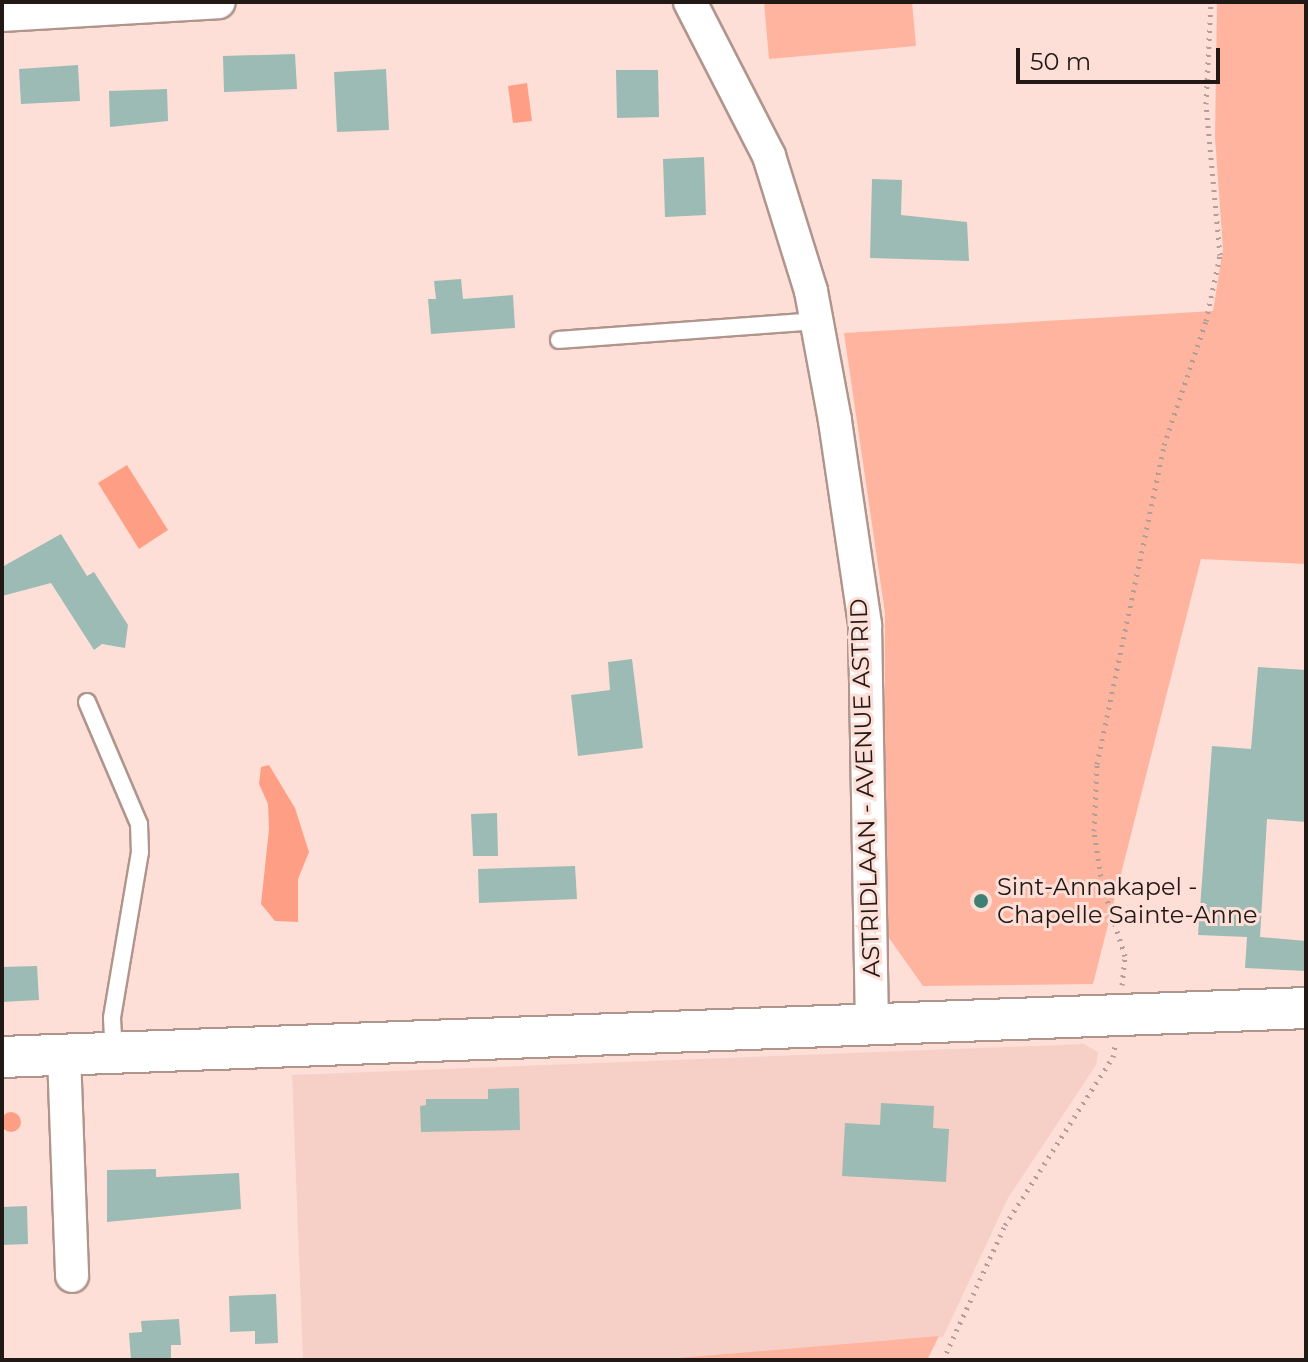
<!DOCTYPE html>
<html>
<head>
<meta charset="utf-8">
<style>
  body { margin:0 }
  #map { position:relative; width:1308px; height:1362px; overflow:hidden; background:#fddfd7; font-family:Montserrat,sans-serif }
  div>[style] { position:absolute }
  .built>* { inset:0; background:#f6d0c6 }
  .green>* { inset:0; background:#ffb49f }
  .water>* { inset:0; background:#fe9f85 }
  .round { border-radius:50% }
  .building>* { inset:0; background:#9cbbb4 }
  .path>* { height:5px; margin-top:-2.5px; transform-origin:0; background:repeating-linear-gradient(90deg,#b49d97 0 2px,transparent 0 8px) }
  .roads { filter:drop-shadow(2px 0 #b0958d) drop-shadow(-2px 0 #b0958d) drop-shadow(0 2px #b0958d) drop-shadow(0 -2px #b0958d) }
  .service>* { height:16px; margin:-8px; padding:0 8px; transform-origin:8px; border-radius:8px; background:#fff }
  .minor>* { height:32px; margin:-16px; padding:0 16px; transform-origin:16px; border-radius:16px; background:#fff }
  .tertiary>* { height:40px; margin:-20px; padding:0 20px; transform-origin:20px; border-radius:20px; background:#fff }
  .dots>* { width:22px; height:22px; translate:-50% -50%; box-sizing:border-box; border:4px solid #fddfd7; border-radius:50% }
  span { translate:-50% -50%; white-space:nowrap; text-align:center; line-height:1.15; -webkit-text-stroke:6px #fddfd7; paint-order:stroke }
  .street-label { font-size:24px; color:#221815 }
  .poi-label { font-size:24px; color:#221815 }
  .left { translate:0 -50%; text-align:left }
  .frame { position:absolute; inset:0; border:4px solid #221815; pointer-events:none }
  .scale { position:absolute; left:1016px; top:48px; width:204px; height:36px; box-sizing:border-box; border:4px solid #221815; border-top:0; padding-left:10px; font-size:24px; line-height:28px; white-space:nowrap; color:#221815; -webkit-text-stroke:6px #fddfd7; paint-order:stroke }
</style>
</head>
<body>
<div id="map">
  <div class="built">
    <div style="clip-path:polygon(1084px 1044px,1098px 1052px,1096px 1065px,1008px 1198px,943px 1337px,665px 1360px,303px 1360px,292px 1075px)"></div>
  </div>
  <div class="green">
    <div style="clip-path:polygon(764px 2px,912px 2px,916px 46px,769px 59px)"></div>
    <div style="clip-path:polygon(1217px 2px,1306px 2px,1306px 564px,1201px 559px,1093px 984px,923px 986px,884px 931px,885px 613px,844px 333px,1213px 311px,1223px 249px,1215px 138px)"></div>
    <div style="clip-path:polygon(939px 1336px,927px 1360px,655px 1360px)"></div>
  </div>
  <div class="water">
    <div style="clip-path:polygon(527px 83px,532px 121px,513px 123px,508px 86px)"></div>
    <div style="clip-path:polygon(127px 465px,168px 530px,139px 549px,98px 483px)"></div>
    <div style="clip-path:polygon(269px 765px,295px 808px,309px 852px,298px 879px,298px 922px,275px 921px,261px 904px,269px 829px,268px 804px,259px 784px,261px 767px)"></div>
    <div class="round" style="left:1px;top:1112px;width:20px;height:20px"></div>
  </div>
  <div class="building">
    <div style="clip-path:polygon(295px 54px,297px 89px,224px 92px,223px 56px)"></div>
    <div style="clip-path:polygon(78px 65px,80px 101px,21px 104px,19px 69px)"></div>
    <div style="clip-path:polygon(386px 69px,389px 130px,337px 132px,334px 72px)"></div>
    <div style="clip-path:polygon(616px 70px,658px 70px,659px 117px,617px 118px)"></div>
    <div style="clip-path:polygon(167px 89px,168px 121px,110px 127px,109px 91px)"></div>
    <div style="clip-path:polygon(704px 157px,706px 215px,665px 217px,663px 159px)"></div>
    <div style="clip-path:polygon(872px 179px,902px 180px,901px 215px,967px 222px,969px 261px,870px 258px)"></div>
    <div style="clip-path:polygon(461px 279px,463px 299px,513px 295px,515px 328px,431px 334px,428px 299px,436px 299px,434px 281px)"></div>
    <div style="clip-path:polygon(61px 534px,87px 576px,94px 572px,128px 625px,125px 648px,102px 644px,94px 650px,51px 583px,2px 596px,2px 567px)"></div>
    <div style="clip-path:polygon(632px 659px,643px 748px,578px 756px,571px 695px,610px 690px,608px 662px)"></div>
    <div style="clip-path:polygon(1258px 667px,1306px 670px,1306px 822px,1267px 819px,1260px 937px,1306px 941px,1306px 971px,1245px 968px,1247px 937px,1198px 935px,1212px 746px,1251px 749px)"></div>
    <div style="clip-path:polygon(497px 813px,498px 856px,473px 856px,471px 814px)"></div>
    <div style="clip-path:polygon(575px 866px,577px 899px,479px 903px,478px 869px)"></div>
    <div style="clip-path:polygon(37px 966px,39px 1000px,2px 1002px,2px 967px)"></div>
    <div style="clip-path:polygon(519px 1088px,520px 1130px,421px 1132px,420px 1106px,426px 1105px,426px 1099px,488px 1099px,488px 1089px)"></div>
    <div style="clip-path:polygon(881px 1103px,934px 1106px,933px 1128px,949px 1129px,946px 1182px,842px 1176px,845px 1123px,880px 1125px)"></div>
    <div style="clip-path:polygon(156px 1169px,156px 1177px,239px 1173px,241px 1209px,107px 1222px,107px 1170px)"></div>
    <div style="clip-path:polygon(27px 1206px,28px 1244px,2px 1245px,2px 1207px)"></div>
    <div style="clip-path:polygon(276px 1294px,278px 1343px,255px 1344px,255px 1331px,230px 1332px,229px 1296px)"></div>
    <div style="clip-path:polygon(179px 1319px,181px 1345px,171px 1345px,171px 1359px,131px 1360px,129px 1333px,142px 1332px,141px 1321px)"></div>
  </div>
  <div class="path">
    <div style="left:1122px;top:985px;width:29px;rotate:-84deg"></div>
    <div style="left:1125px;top:956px;width:76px;rotate:-107.7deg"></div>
    <div style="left:1102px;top:884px;width:54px;rotate:-98.6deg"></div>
    <div style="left:1094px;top:831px;width:67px;rotate:-87.4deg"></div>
    <div style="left:1097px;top:764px;width:326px;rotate:-78.1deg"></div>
    <div style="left:1164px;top:445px;width:131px;rotate:-71.3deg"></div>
    <div style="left:1206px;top:321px;width:67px;rotate:-78deg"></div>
    <div style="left:1220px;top:255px;width:152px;rotate:-95.3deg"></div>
    <div style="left:1206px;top:104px;width:102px;rotate:-87.2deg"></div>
    <div style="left:943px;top:1360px;width:149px;rotate:-65.3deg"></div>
    <div style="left:1005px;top:1225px;width:200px;rotate:-57.3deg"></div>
    <div style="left:1113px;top:1057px;width:11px;rotate:-80deg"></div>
  </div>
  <div class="roads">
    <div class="service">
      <div style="left:559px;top:340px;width:258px;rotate:-4.2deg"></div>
      <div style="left:87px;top:702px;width:133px;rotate:66.9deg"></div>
      <div style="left:139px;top:824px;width:28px;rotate:88deg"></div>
      <div style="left:140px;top:852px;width:168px;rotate:99.6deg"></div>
      <div style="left:112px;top:1018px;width:33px;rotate:87deg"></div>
    </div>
    <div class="minor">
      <div style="left:690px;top:2px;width:173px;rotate:62.8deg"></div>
      <div style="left:769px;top:156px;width:141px;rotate:72.7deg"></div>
      <div style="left:811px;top:291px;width:132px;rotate:79.5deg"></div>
      <div style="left:835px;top:421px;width:206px;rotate:81.6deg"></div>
      <div style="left:865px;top:625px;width:402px;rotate:89deg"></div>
      <div style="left:2px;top:15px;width:217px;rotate:-3.4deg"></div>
      <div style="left:64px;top:1055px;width:221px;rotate:87.9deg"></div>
    </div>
    <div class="tertiary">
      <div style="left:2px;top:1057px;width:1305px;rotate:-2.15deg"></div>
    </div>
  </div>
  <div class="dots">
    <div style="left:981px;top:901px;background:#3e8174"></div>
  </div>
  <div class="street-label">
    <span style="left:865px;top:788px;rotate:-92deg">ASTRIDLAAN - AVENUE ASTRID</span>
  </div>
  <div class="poi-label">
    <span class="left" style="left:997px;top:901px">Sint-Annakapel -<br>Chapelle Sainte-Anne</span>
  </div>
  <div class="frame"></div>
  <div class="scale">50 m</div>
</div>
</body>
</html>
